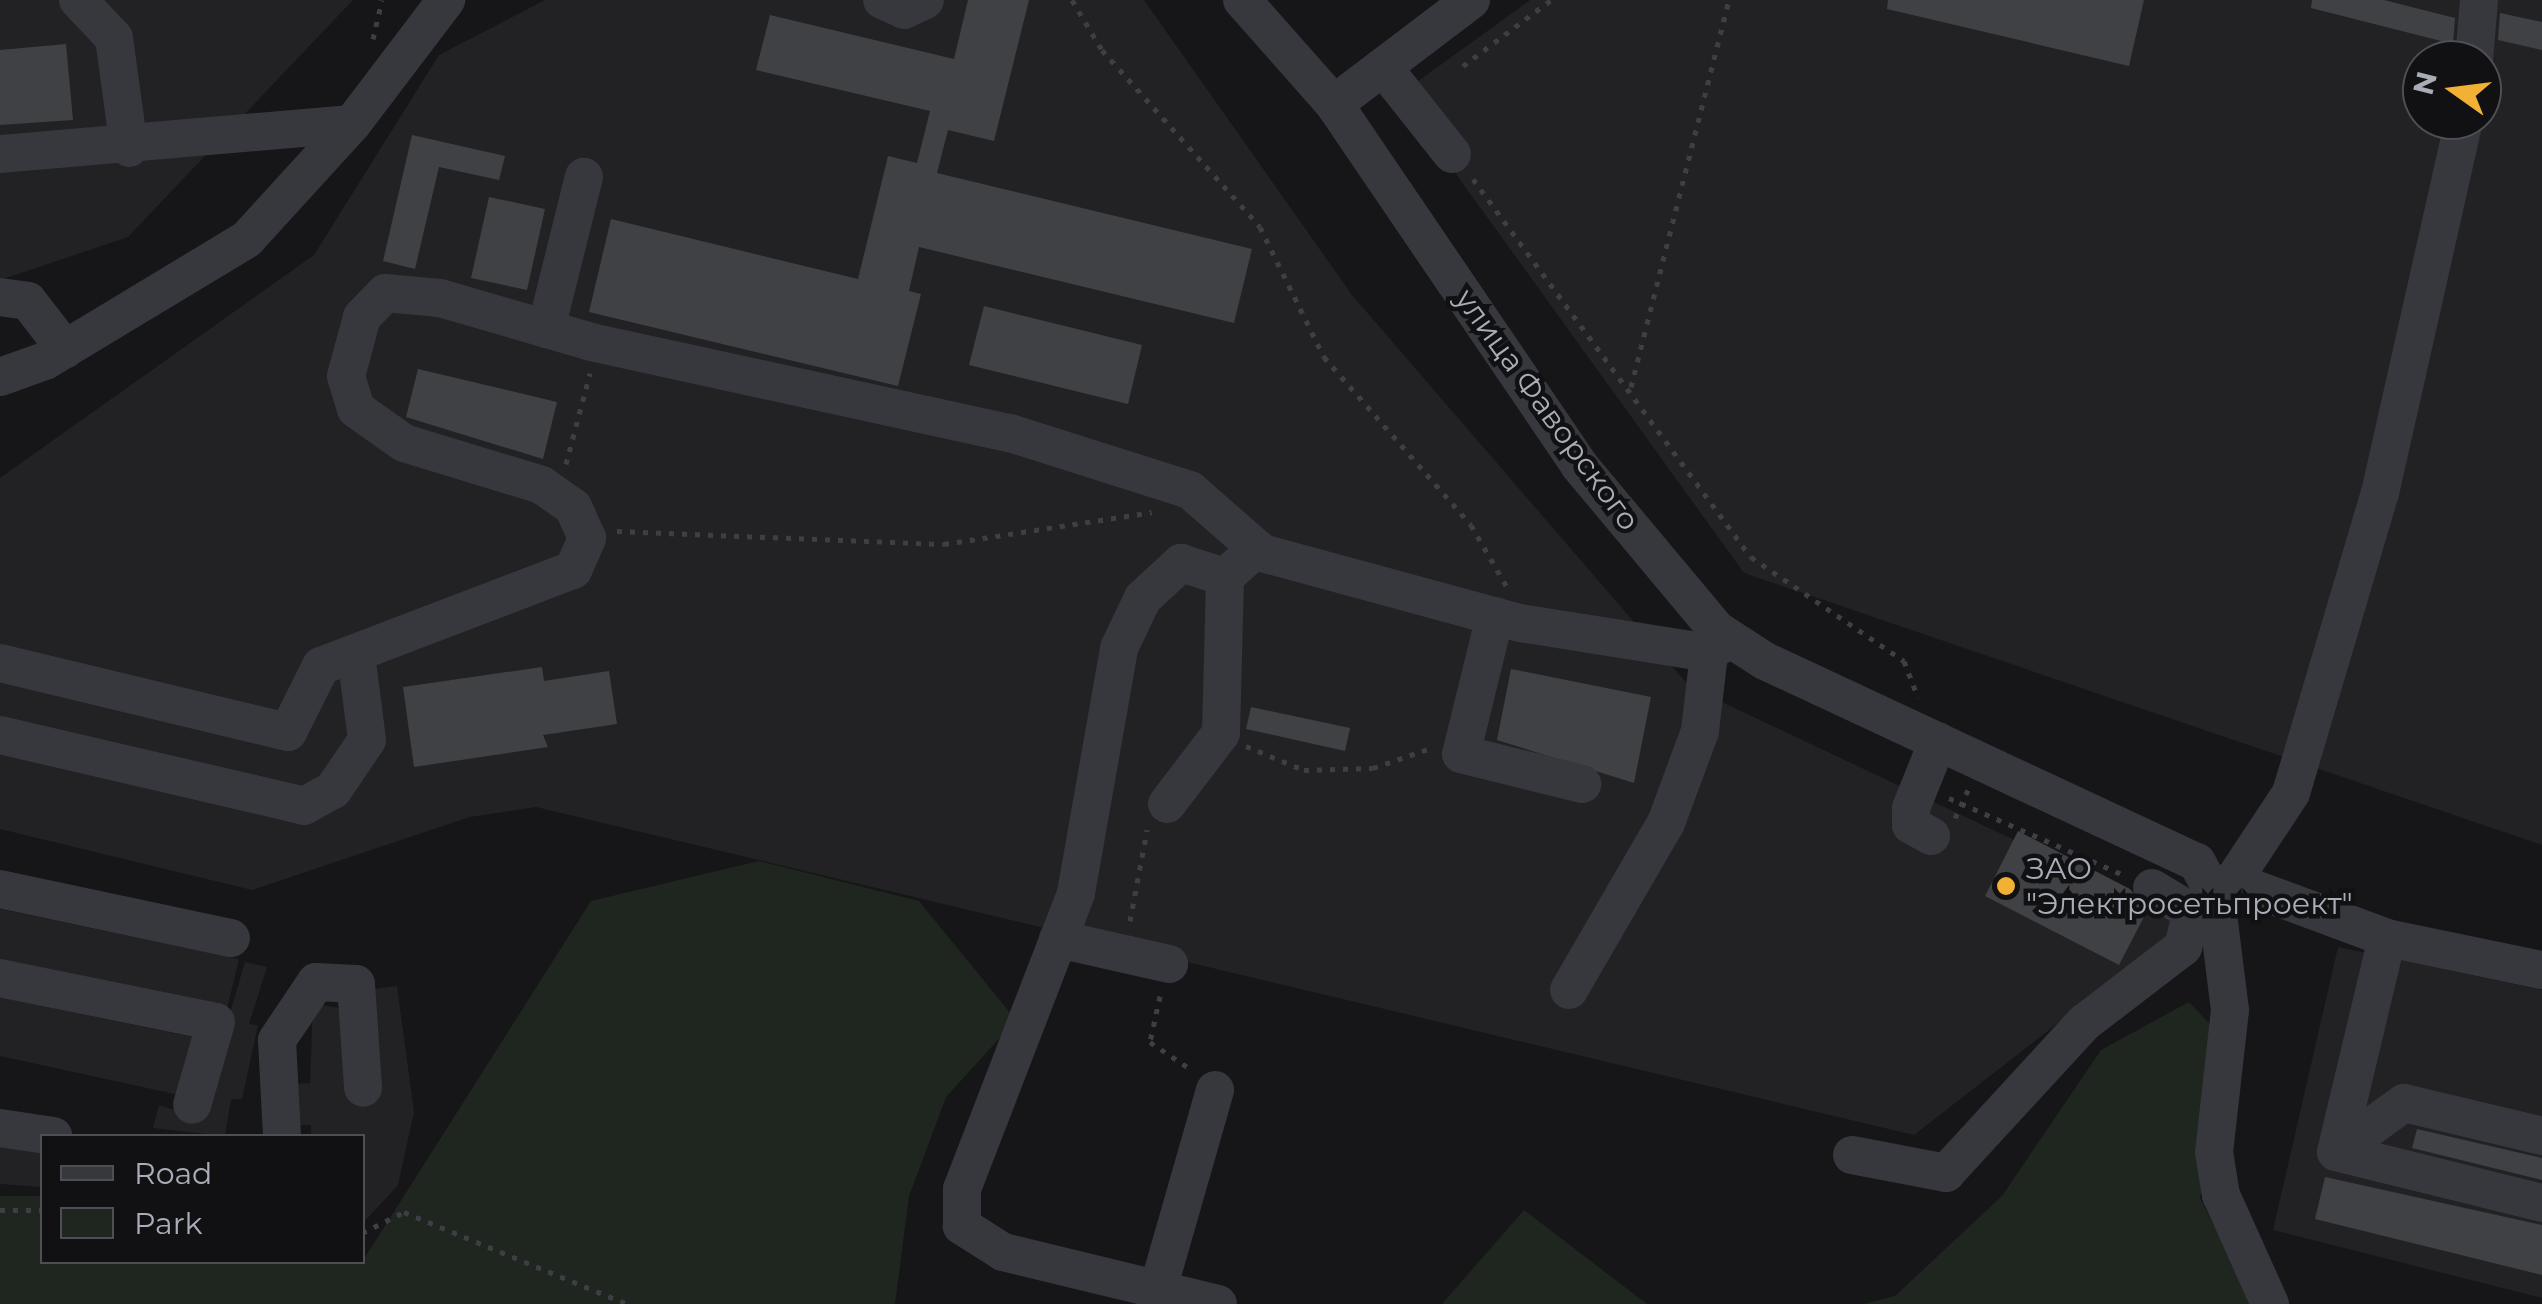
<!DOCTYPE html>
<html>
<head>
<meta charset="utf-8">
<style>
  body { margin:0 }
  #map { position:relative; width:2542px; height:1304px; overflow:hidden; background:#161618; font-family:Montserrat,sans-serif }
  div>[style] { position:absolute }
  .built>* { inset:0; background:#222225 }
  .green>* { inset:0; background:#1e261f }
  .building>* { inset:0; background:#404145 }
  .path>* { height:5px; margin-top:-2.5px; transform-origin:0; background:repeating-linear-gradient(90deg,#3d3f44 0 5px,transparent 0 13px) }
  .minor>* { height:38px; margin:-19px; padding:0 19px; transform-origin:19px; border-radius:19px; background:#37383d }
  .dots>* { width:28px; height:28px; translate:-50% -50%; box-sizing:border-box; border:5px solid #111113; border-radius:50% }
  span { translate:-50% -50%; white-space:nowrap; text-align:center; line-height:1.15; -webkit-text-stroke:9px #111113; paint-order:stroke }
  .street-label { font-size:30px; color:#a8adb8 }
  .poi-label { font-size:30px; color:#a8adb8 }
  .left { translate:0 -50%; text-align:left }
  .legend { position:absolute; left:40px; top:1134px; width:325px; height:130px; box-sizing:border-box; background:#111113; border:2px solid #4d4f55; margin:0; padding:12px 18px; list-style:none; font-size:30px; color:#a8adb8 }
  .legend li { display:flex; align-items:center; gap:20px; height:50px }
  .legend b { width:50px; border:2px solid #4d4f55 }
  .north { position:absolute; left:2402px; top:40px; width:100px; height:100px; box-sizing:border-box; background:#111113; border:2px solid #4d4f55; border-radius:50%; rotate:284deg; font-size:28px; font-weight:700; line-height:40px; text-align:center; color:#a8adb8 }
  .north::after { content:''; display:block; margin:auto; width:35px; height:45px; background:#f2b134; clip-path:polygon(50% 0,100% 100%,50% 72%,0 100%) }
</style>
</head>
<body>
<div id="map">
  <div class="built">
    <div style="clip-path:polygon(0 0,353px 0,128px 237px,0 280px)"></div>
    <div style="clip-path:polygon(545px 0,1144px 0,1352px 295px,1690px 687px,2188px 922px,1914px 1135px,536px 807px,470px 817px,252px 890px,0 829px,0 478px,314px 255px,439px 55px)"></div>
    <div style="clip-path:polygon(evenodd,1530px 0,2542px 0,2542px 845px,1744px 573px,1399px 95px,1530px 0,2422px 60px,2482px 60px,2482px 120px,2422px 120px,2422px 60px)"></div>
    <div style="clip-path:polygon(0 909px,239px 959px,227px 1009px,0 961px)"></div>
    <div style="clip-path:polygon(2338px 947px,2542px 990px,2542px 1298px,2273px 1230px)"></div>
    <div style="clip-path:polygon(245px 962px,267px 967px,249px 1024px,258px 1025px,242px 1099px,231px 1099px,225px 1136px,153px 1128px,159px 1105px,199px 1118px)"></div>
    <div style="clip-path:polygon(397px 986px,414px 1112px,398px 1185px,363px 1223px,362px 1136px,311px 1136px,311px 1125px,300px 1125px,294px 1084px,310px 1083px,313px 1004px,353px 1010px,366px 990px)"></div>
    <div style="clip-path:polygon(0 997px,202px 1039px,184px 1096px,0 1056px)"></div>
    <div style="clip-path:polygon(0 1143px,42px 1148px,42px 1187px,0 1184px)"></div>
  </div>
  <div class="green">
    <div style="clip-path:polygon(759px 861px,919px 901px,1016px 1020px,946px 1097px,909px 1196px,895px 1304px,0 1304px,0 1196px,42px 1196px,42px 1262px,362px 1262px,591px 901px)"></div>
    <div style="clip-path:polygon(2189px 1002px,2229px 1044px,2200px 1198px,2253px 1304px,1864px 1304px,1895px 1296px,2002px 1196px,2101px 1050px)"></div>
    <div style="clip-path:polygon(1524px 1210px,1647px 1304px,1442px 1304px)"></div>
  </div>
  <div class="building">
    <div style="clip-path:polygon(968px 0,1029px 0,994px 141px,948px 130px,937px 173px,1252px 249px,1234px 323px,919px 247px,909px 291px,921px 294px,898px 386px,589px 312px,611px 219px,858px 279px,888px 156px,917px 163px,930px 111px,756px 70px,770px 15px,954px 59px)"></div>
    <div style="clip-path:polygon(1888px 0,2144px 0,2129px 66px,1887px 9px)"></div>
    <div style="clip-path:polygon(2312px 0,2384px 0,2455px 18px,2453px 44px,2311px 8px)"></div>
    <div style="clip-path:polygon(2500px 13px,2542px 22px,2542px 50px,2498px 40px)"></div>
    <div style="clip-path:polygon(66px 44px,73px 120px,0 125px,0 50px)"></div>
    <div style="clip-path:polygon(412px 135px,505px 156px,499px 180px,439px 167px,415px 269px,383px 261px)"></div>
    <div style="clip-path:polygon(489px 197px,545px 209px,527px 290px,471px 278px)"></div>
    <div style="clip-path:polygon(984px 306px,1142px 345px,1128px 404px,969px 365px)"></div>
    <div style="clip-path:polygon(418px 369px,557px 402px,543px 459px,406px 417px)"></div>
    <div style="clip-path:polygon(542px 667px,544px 681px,609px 671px,617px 724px,543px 735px,548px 747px,414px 767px,403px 687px)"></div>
    <div style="clip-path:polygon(1511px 669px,1651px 697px,1634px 783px,1497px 740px)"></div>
    <div style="clip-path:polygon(1251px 707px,1350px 728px,1345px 751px,1246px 729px)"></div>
    <div style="clip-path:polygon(2018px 831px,2130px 889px,2147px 911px,2119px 965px,1985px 896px)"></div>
    <div style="clip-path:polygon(2417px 1129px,2542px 1158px,2542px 1180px,2412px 1148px)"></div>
    <div style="clip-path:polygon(2325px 1177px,2542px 1225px,2542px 1275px,2315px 1219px)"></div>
  </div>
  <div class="path">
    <div style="left:1072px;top:0;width:58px;rotate:59deg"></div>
    <div style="left:1102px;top:50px;width:237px;rotate:48.2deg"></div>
    <div style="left:1260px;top:227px;width:145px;rotate:63.8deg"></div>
    <div style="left:1324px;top:357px;width:223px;rotate:48.8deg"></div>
    <div style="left:1471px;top:525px;width:72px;rotate:59.9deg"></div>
    <div style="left:373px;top:39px;width:40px;rotate:-77deg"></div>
    <div style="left:1463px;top:66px;width:110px;rotate:-36.9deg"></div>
    <div style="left:1473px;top:179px;width:469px;rotate:53.7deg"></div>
    <div style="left:1751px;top:557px;width:185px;rotate:34.2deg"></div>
    <div style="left:1904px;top:661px;width:39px;rotate:69deg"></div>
    <div style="left:1631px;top:387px;width:399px;rotate:-75.8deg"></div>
    <div style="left:566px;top:464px;width:94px;rotate:-75.2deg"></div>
    <div style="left:617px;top:531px;width:327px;rotate:2.3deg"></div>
    <div style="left:944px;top:544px;width:210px;rotate:-8.7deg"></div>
    <div style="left:1246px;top:746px;width:63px;rotate:22.5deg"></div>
    <div style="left:1304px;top:770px;width:69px;rotate:-1.7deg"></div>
    <div style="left:1373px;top:768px;width:61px;rotate:-19deg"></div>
    <div style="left:1949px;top:798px;width:193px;rotate:23.8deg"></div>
    <div style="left:1955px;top:818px;width:33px;rotate:-65deg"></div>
    <div style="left:1130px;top:921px;width:93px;rotate:-79.4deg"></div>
    <div style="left:1160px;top:996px;width:47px;rotate:102.3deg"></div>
    <div style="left:1150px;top:1042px;width:50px;rotate:33.7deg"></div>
    <div style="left:0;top:1210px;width:42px"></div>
    <div style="left:362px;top:1233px;width:47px;rotate:-26.6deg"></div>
    <div style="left:404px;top:1212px;width:241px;rotate:22.4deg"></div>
  </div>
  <div class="minor">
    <div style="left:78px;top:0;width:52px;rotate:46.5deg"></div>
    <div style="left:114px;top:38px;width:111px;rotate:82.2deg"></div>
    <div style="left:882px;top:0;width:24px;rotate:24deg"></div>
    <div style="left:904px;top:10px;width:23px;rotate:-25deg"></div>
    <div style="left:1242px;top:0;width:139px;rotate:48.5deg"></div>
    <div style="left:1334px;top:104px;width:436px;rotate:55.8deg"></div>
    <div style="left:1579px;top:465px;width:215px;rotate:50.1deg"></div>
    <div style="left:1717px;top:630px;width:57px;rotate:32.9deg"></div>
    <div style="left:1765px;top:661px;width:476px;rotate:25deg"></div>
    <div style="left:2197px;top:862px;width:41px;rotate:62.2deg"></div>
    <div style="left:2216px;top:898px;width:113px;rotate:82.9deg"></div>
    <div style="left:2230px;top:1010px;width:143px;rotate:96.4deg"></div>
    <div style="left:2214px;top:1152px;width:44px;rotate:80.8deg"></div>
    <div style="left:2221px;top:1195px;width:120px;rotate:65.8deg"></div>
    <div style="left:2474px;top:60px;width:60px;rotate:-85.2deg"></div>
    <div style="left:1383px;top:67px;width:111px;rotate:51.6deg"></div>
    <div style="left:1334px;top:104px;width:172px;rotate:-37.2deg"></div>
    <div style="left:0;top:154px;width:353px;rotate:-4.9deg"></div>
    <div style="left:0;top:297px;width:28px;rotate:8deg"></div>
    <div style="left:28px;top:301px;width:61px;rotate:52.4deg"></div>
    <div style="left:546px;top:329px;width:157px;rotate:-76deg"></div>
    <div style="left:0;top:377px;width:48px;rotate:-19.6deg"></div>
    <div style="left:45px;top:361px;width:236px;rotate:-31.1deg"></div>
    <div style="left:247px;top:239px;width:156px;rotate:-47.6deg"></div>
    <div style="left:352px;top:124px;width:156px;rotate:-52.8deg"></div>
    <div style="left:1495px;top:616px;width:142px;rotate:103.8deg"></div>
    <div style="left:1461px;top:754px;width:125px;rotate:13.9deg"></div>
    <div style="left:0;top:663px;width:296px;rotate:13.5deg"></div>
    <div style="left:288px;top:732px;width:74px;rotate:-63.4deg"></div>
    <div style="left:321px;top:666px;width:270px;rotate:-20.9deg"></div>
    <div style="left:573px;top:570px;width:35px;rotate:-66deg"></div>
    <div style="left:587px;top:538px;width:34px;rotate:-114deg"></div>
    <div style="left:573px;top:507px;width:38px;rotate:-145deg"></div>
    <div style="left:542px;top:485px;width:144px;rotate:-163.1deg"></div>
    <div style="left:404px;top:443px;width:59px;rotate:-144.7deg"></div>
    <div style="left:356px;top:409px;width:34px;rotate:-107deg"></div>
    <div style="left:346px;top:376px;width:61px;rotate:-74.8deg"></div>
    <div style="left:362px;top:317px;width:33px;rotate:-46deg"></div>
    <div style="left:385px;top:293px;width:55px;rotate:5.2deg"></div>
    <div style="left:440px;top:298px;width:157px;rotate:16.2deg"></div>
    <div style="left:591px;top:342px;width:429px;rotate:12.3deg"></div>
    <div style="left:1010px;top:433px;width:189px;rotate:17.6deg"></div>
    <div style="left:1190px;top:490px;width:96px;rotate:41.2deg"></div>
    <div style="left:1262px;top:553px;width:267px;rotate:15.2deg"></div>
    <div style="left:1520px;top:623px;width:191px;rotate:9deg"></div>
    <div style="left:1709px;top:653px;width:24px;rotate:-35deg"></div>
    <div style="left:0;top:735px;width:312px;rotate:13.1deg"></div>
    <div style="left:304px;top:806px;width:33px;rotate:-29deg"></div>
    <div style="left:333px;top:790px;width:60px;rotate:-55.8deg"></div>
    <div style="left:367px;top:740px;width:87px;rotate:-97.3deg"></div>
    <div style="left:1167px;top:804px;width:89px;rotate:-52.7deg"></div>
    <div style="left:1221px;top:733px;width:156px;rotate:-88.5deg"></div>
    <div style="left:1931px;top:836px;width:23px;rotate:-151deg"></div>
    <div style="left:1911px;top:825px;width:17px;rotate:-90deg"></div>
    <div style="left:1911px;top:808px;width:72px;rotate:-68.1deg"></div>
    <div style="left:2233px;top:881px;width:105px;rotate:-56.6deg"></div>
    <div style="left:2291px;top:793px;width:313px;rotate:-73.5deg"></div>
    <div style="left:2380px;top:493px;width:382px;rotate:-77.3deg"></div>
    <div style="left:2211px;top:887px;width:23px;rotate:-15deg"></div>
    <div style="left:2233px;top:881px;width:164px;rotate:20.3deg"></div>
    <div style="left:2387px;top:938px;width:158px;rotate:11.7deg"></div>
    <div style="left:2152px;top:888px;width:47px;rotate:31deg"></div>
    <div style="left:0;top:889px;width:236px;rotate:12deg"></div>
    <div style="left:2387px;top:938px;width:220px;rotate:103.4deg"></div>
    <div style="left:2336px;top:1152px;width:212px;rotate:13.9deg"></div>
    <div style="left:1058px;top:939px;width:114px;rotate:12.7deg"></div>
    <div style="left:0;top:978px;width:220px;rotate:11.5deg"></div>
    <div style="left:216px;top:1022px;width:86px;rotate:106.1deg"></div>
    <div style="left:1569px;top:990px;width:193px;rotate:-59.9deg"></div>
    <div style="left:1666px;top:823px;width:98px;rotate:-69.7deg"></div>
    <div style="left:1700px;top:731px;width:79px;rotate:-83.4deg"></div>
    <div style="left:0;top:1128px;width:54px;rotate:8.6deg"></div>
    <div style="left:282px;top:1136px;width:96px;rotate:-93deg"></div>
    <div style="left:277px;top:1040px;width:70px;rotate:-56.1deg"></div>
    <div style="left:316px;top:982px;width:40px;rotate:2.9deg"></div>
    <div style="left:356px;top:984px;width:104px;rotate:86.1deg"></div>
    <div style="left:2336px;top:1152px;width:84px;rotate:-35.8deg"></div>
    <div style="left:2404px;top:1103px;width:142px;rotate:13.4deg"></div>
    <div style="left:1852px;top:1155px;width:96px;rotate:10.8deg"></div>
    <div style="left:1946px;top:1173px;width:204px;rotate:-47.4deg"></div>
    <div style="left:2084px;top:1023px;width:125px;rotate:-37.5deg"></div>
    <div style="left:2183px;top:947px;width:36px;rotate:-76deg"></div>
    <div style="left:2192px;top:912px;width:28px;rotate:-30deg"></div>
    <div style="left:1158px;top:1289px;width:207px;rotate:-74deg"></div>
    <div style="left:1218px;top:1304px;width:221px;rotate:-166.4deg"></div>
    <div style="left:1003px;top:1252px;width:49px;rotate:-147.6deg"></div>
    <div style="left:962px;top:1226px;width:37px;rotate:-90deg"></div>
    <div style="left:962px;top:1189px;width:317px;rotate:-68.9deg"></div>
    <div style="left:1076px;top:893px;width:249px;rotate:-80deg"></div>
    <div style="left:1119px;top:648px;width:55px;rotate:-64.4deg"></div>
    <div style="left:1143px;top:598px;width:52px;rotate:-42.6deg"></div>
    <div style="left:1181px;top:563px;width:46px;rotate:17.7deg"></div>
    <div style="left:1225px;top:577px;width:43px;rotate:-42.2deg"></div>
  </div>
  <div class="dots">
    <div style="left:2006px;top:886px;background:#f2b134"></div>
  </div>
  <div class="street-label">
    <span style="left:1547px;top:410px;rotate:54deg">улица Фаворского</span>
  </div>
  <div class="poi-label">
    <span class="left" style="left:2026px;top:886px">ЗАО<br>"Электросетьпроект"</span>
  </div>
  <ul class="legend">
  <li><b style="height:12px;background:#37383d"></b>Road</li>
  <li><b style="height:28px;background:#1e261f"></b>Park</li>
  </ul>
  <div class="north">N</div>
</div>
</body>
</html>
